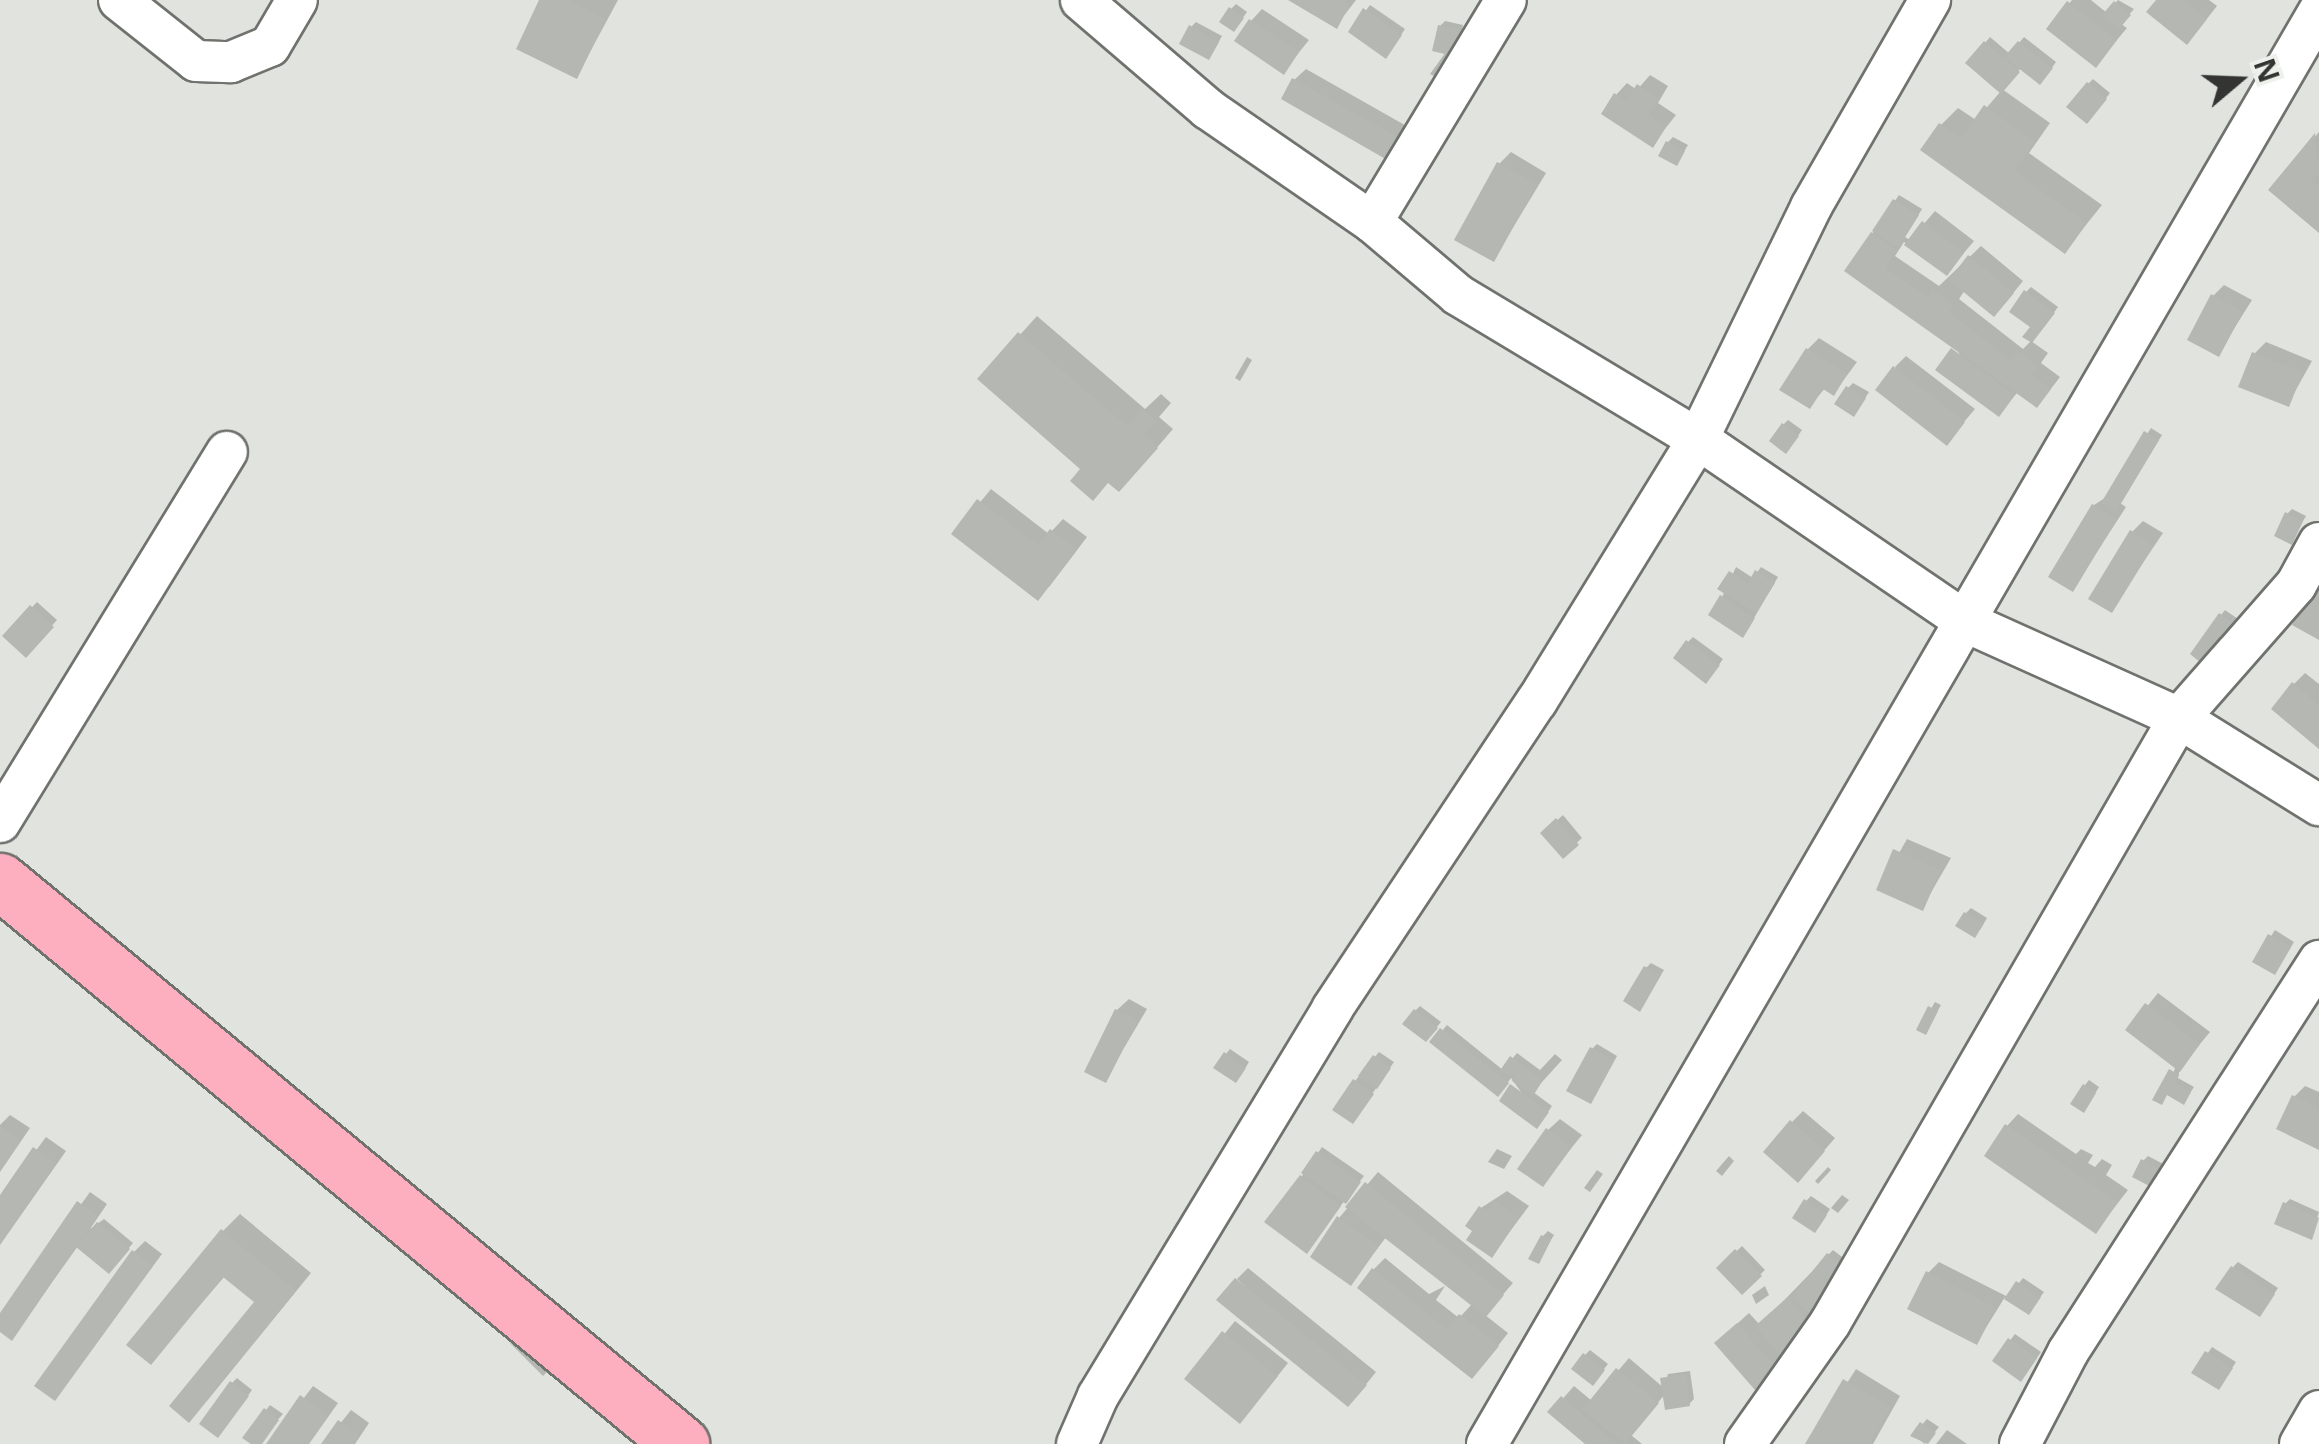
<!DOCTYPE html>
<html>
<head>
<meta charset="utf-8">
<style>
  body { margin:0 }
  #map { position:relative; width:2319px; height:1444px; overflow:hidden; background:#e0e3de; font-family:"Noto Sans",sans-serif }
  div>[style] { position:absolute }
  .shadow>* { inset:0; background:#0003 }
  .building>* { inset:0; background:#b4b7b2 }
  .roads { filter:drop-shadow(2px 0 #70726e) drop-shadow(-2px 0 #70726e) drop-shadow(0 2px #70726e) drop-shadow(0 -2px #70726e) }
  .minor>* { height:40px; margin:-20px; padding:0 20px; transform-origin:20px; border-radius:20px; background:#fff }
  .highway>* { height:55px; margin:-27.5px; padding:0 27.5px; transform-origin:27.5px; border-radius:27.5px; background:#fdafc0 }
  span { translate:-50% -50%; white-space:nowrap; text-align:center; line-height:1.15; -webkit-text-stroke:8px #eef1eb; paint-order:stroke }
  .north { position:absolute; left:2189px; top:30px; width:100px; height:100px; -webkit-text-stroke:8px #eef1eb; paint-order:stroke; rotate:71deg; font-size:28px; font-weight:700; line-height:40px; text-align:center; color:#343533 }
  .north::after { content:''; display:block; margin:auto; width:35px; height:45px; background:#343533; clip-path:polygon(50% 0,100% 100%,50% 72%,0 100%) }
</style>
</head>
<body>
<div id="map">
  <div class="shadow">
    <div style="clip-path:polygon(542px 0,618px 0,577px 76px)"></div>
    <div style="clip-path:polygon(1293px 0,1356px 0,1336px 26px)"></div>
    <div style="clip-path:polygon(2072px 0,2091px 0,2107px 13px,2118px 0,2134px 9px,2121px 24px,2127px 28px,2096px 65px,2050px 28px)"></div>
    <div style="clip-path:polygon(2159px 0,2209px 0,2217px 6px,2198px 30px)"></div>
    <div style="clip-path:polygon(1236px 4px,1247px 12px,1238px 24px,1231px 9px)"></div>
    <div style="clip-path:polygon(1370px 5px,1405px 29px,1391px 50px,1351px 31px)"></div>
    <div style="clip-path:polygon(1262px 9px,1309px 40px,1284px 71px,1251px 21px)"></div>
    <div style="clip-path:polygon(1445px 21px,1463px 25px,1457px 48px,1436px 77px,1430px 74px,1446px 52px,1440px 26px)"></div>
    <div style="clip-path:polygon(1196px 22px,1222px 36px,1213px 52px,1191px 27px)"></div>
    <div style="clip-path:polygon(1990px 37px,2010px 54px,2024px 37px,2056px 62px,2045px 77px,2020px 69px,2002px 89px,2050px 123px,2029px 153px,2102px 205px,2065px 251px,1941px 125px,1958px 108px,1976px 120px,2001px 91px,1968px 63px)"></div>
    <div style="clip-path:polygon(1306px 69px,1410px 128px,1389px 157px,1294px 80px)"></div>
    <div style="clip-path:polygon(1650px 75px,1668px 86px,1658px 103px,1676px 115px,1653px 144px,1616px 95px,1627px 83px,1637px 90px)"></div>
    <div style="clip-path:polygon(2093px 79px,2110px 93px,2092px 116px,2088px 84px)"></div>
    <div style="clip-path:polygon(2319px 132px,2319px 229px,2271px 190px)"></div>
    <div style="clip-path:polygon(1673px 137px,1688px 145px,1677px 163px,1668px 142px)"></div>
    <div style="clip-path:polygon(1511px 152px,1546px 173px,1494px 259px,1499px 164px)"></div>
    <div style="clip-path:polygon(1899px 195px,1922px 209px,1905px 237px,1910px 240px,1935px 211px,1974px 241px,1947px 273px,1904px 242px,1895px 256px,1939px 286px,1981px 246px,2023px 281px,2005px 303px,1965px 290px,1959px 299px,2023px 349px,2031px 341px,2048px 353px,2041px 363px,2060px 377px,2047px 394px,2018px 392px,1998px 414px,1955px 347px,1847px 270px)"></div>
    <div style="clip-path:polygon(2224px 285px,2252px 300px,2218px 354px,2213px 296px)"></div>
    <div style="clip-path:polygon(2031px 287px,2058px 307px,2037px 335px,2026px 292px)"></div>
    <div style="clip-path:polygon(1037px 316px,1145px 409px,1161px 394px,1171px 403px,1159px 417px,1173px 429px,1136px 472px,1083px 468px,980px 379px)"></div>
    <div style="clip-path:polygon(1819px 338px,1857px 362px,1834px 393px,1826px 387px,1810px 406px,1808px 349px)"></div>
    <div style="clip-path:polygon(2266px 342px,2312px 361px,2288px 404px,2255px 353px)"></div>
    <div style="clip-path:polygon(1906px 356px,1975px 409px,1946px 443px,1895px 367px)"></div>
    <div style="clip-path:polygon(1247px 357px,1252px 360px,1240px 381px,1235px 378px)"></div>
    <div style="clip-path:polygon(1853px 383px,1869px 392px,1859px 408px,1848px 388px)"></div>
    <div style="clip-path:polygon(1788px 420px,1802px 430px,1791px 446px,1783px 425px)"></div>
    <div style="clip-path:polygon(2151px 428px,2162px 435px,2120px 503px,2126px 507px,2073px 589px,2094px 505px,2108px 496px)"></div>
    <div style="clip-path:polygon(991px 489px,1049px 534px,1063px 519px,1087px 537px,1049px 587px,954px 534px)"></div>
    <div style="clip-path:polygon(2292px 509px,2306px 516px,2291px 542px,2287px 514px)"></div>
    <div style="clip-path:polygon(2143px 521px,2163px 533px,2111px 610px,2132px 532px)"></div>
    <div style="clip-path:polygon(1736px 567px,1753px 578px,1761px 567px,1778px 577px,1747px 630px,1722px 597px)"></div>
    <div style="clip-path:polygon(2319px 589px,2319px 637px,2310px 598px)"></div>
    <div style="clip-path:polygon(37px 602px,57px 620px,26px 654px,5px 636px)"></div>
    <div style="clip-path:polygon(2225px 610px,2238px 619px,2211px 659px,2221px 615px)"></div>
    <div style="clip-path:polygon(1693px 637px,1723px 659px,1711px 676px,1688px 642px)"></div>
    <div style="clip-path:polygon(2305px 673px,2319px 684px,2319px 746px,2294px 684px)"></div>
    <div style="clip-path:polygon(1563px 815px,1582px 838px,1563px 855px,1543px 833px)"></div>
    <div style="clip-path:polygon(1907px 839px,1951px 858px,1922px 908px,1879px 888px)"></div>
    <div style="clip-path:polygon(1971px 908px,1987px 918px,1980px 930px,1966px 913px)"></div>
    <div style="clip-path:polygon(2275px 930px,2294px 942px,2279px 967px,2255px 961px)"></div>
    <div style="clip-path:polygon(1651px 963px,1664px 970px,1644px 1003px,1646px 968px)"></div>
    <div style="clip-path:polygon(2158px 993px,2210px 1032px,2180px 1068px,2178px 1078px,2194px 1087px,2184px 1102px,2168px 1093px,2161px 1102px,2176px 1066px,2128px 1030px)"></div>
    <div style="clip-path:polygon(1129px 999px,1147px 1009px,1105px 1080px,1117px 1010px)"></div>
    <div style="clip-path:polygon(1935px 1002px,1941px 1005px,1926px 1032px,1919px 1029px)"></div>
    <div style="clip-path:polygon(1420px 1006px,1441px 1022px,1431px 1034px,1415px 1011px)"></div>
    <div style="clip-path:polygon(1447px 1025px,1503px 1070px,1517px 1053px,1540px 1070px,1555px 1054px,1562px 1060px,1533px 1092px,1552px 1106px,1542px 1121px,1511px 1078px,1503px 1089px,1433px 1042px)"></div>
    <div style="clip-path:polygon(1597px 1044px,1617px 1056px,1595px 1096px,1592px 1049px)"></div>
    <div style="clip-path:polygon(1230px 1049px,1249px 1062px,1241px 1075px,1226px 1054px)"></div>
    <div style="clip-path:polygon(1379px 1052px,1394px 1062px,1357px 1116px,1355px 1081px)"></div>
    <div style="clip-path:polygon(2089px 1080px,2099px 1087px,2088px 1105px,2085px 1085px)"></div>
    <div style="clip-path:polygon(2305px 1086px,2319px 1092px,2319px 1147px,2294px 1097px)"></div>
    <div style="clip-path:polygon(1803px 1111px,1835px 1138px,1809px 1168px,1792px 1122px)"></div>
    <div style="clip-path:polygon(2018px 1114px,2076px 1154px,2081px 1149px,2093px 1155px,2088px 1163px,2095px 1167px,2102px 1159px,2112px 1165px,2106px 1175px,2128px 1190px,2096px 1231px,2007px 1126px)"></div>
    <div style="clip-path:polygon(10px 1115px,30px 1128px,0 1172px,0 1125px)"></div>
    <div style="clip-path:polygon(1560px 1119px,1582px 1135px,1542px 1184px,1548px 1130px)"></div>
    <div style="clip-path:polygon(46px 1137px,66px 1151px,0 1245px,0 1199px)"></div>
    <div style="clip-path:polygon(1322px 1147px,1364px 1176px,1306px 1250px,1302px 1176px)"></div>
    <div style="clip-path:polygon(1497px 1149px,1512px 1156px,1504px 1169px,1488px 1162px)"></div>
    <div style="clip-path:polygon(1729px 1156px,1734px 1161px,1722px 1176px,1716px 1171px)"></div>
    <div style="clip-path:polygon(2148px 1156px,2171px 1168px,2158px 1188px,2143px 1161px)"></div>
    <div style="clip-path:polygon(1828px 1167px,1831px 1170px,1818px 1184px,1815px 1181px)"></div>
    <div style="clip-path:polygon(1597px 1170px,1603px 1174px,1590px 1192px,1584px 1188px)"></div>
    <div style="clip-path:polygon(1378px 1172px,1513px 1283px,1485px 1315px,1508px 1333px,1483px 1365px,1373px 1270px,1385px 1258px,1429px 1294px,1445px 1286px,1436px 1300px,1459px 1318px,1473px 1303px,1387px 1236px,1351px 1283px,1339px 1218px)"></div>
    <div style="clip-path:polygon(1507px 1191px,1529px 1206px,1492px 1255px,1481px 1208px)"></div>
    <div style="clip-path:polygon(90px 1192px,107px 1204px,90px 1229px,104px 1219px,133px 1243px,114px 1266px,78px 1246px,12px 1338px,0 1329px,0 1317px)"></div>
    <div style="clip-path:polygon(1842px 1195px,1849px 1200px,1838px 1213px,1831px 1208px)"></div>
    <div style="clip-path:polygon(1811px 1196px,1830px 1209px,1820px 1225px,1806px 1201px)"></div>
    <div style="clip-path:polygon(2290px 1199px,2319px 1212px,2311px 1237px,2285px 1204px)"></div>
    <div style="clip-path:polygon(240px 1214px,311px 1273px,206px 1402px,258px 1302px,225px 1276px,151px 1362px,223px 1231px)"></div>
    <div style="clip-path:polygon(1548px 1231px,1554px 1235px,1538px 1261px,1543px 1236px)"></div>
    <div style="clip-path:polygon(145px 1241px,162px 1254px,55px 1398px,134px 1252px)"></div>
    <div style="clip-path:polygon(1742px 1246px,1765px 1270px,1742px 1292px,1719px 1268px)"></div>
    <div style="clip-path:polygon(1833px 1250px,1850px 1263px,1825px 1316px,1776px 1368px,1728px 1332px,1749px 1313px,1760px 1325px)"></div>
    <div style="clip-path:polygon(1939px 1262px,2008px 1297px,2023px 1278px,2044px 1292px,2029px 1312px,2005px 1297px,1977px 1342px,1928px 1273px)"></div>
    <div style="clip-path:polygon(2238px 1262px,2278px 1288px,2264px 1309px,2233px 1267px)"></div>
    <div style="clip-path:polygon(1248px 1268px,1376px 1372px,1359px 1393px,1237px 1279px)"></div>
    <div style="clip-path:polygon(1765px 1286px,1769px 1295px,1756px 1304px,1752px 1295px)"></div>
    <div style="clip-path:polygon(1235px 1321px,1288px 1363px,1251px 1409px,1188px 1378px)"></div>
    <div style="clip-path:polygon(2015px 1334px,2041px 1352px,2026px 1374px,1995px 1360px)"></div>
    <div style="clip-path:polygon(2212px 1347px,2236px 1362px,2223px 1382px,2195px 1372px)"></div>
    <div style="clip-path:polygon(1590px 1350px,1608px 1364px,1597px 1378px,1585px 1355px)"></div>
    <div style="clip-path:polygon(1629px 1358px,1664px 1388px,1668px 1374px,1690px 1371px,1694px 1399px,1689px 1404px,1665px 1394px,1631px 1435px,1642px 1444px,1588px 1444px,1551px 1412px,1574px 1386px,1592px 1401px)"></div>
    <div style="clip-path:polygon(1856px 1369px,1900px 1396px,1873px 1444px,1808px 1444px)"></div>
    <div style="clip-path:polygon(237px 1378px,252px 1390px,223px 1430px,232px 1383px)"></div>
    <div style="clip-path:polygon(313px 1386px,338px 1403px,309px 1444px,269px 1444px)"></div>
    <div style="clip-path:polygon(270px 1405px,283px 1414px,255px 1444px,266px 1410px)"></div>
    <div style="clip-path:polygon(351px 1410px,369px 1423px,355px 1444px,324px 1444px)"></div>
    <div style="clip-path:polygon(1927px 1419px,1939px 1427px,1925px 1444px,1913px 1435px)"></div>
    <div style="clip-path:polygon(1947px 1430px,1967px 1444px,1936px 1444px)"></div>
  </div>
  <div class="building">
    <div style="clip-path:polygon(539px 0,568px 0,606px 19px,577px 79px,516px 49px)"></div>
    <div style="clip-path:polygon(1288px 0,1343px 0,1350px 4px,1337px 29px)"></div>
    <div style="clip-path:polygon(2156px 0,2184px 0,2207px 19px,2187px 45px,2146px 12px)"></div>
    <div style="clip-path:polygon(2067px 1px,2117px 40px,2096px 68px,2046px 29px)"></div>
    <div style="clip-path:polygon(2114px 1px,2131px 15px,2119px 29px,2102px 15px)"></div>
    <div style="clip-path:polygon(1229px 7px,1244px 18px,1234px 32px,1219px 22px)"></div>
    <div style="clip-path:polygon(1363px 8px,1402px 35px,1386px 59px,1348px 32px)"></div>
    <div style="clip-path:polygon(1249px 19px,1299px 52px,1284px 75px,1234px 41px)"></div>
    <div style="clip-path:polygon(1189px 25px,1219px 42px,1209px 60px,1179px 44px)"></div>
    <div style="clip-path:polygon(1438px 25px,1459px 30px,1453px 56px,1432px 51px)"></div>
    <div style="clip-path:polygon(1984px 41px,2020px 72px,2001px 94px,1965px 63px)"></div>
    <div style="clip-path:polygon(2018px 41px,2053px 68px,2040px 85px,2004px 57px)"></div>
    <div style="clip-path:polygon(1292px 78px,1401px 139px,1389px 161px,1281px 99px)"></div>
    <div style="clip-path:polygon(2087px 82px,2107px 99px,2087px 124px,2066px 107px)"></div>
    <div style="clip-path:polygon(1637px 84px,1659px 99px,1649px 115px,1666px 127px,1653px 148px,1601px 114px,1614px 93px,1626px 101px)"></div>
    <div style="clip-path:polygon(1984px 105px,2035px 142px,2014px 171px,2087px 223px,2065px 254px,1920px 150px,1939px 123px,1961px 138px)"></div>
    <div style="clip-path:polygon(2315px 133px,2319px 173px,2312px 181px,2319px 186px,2319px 233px,2268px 190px)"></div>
    <div style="clip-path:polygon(1666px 141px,1685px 151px,1677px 166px,1658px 156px)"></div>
    <div style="clip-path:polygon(1497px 162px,1537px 184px,1494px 262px,1454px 240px)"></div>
    <div style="clip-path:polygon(1893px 199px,1919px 215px,1898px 248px,1872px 231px)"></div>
    <div style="clip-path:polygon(1922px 221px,1964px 253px,1947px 276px,1904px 245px)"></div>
    <div style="clip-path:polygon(1871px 232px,1897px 250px,1885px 268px,1928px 297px,1932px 290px,1954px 305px,1949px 312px,2011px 360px,2018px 351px,2038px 366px,2032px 375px,2051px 389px,2037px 408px,1844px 271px)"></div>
    <div style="clip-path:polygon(1968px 255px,2014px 293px,1994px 317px,1949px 280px)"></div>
    <div style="clip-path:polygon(2024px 290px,2055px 313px,2032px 343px,2022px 337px,2030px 327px,2009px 312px)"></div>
    <div style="clip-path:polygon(2211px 294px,2243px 312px,2219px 357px,2187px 340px)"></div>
    <div style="clip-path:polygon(1018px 332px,1127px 426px,1142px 409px,1156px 421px,1144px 435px,1158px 448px,1119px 492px,1108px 483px,1093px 501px,1070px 481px,1080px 469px,977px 379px)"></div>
    <div style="clip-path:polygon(1806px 348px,1847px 374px,1834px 396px,1823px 389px,1810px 409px,1779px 390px)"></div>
    <div style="clip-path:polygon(1951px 348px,2015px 395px,1999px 417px,1935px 370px)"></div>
    <div style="clip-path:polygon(2252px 352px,2303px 372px,2289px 407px,2238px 387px)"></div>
    <div style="clip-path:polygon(1893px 366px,1965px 422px,1947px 446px,1875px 390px)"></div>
    <div style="clip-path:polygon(1846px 386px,1866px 398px,1854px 417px,1834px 404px)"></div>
    <div style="clip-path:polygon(1782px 423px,1799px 436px,1786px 454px,1769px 441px)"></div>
    <div style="clip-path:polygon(2144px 431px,2159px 440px,2116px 512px,2101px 503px)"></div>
    <div style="clip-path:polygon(977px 499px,1038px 545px,1050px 529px,1077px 550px,1038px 601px,951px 534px)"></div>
    <div style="clip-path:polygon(2092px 504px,2117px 519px,2073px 592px,2048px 577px)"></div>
    <div style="clip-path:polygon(2285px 512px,2303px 521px,2292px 545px,2274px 536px)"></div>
    <div style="clip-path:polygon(2130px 530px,2154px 545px,2112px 613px,2088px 599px)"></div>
    <div style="clip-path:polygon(1755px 570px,1775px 583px,1756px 613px,1717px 589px,1729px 571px,1748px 583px)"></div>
    <div style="clip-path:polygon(1720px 595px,1755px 618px,1743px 638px,1708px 615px)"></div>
    <div style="clip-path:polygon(2308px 596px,2319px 603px,2319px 640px,2292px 625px)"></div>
    <div style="clip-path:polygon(30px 605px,54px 627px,26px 658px,2px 636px)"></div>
    <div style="clip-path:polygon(2219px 613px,2235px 625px,2206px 667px,2190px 654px)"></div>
    <div style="clip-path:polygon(1686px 640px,1720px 665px,1706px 684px,1673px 658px)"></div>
    <div style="clip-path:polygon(2292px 682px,2319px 705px,2319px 749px,2271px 709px)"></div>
    <div style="clip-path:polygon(1556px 818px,1579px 845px,1563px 859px,1540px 833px)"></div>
    <div style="clip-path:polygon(1893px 849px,1941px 870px,1923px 911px,1876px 890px)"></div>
    <div style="clip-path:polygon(1964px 912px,1984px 923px,1975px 938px,1955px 926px)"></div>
    <div style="clip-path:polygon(2268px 934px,2291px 947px,2275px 975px,2252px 962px)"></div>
    <div style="clip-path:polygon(1644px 966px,1661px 975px,1640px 1012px,1623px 1001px)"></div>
    <div style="clip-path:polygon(2145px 1003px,2200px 1044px,2180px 1072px,2125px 1030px)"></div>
    <div style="clip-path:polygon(1928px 1006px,1938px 1011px,1926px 1035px,1916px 1030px)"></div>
    <div style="clip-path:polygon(1115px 1009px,1138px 1020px,1106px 1083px,1084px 1072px)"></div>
    <div style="clip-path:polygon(1414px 1009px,1438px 1028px,1426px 1042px,1402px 1024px)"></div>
    <div style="clip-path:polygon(1440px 1028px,1509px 1083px,1498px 1097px,1429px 1042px)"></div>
    <div style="clip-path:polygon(1590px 1047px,1614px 1061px,1591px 1104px,1566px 1091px)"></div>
    <div style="clip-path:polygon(1224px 1052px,1246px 1068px,1236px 1083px,1213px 1068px)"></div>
    <div style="clip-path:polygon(1373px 1055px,1391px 1068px,1377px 1089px,1358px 1076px)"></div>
    <div style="clip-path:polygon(1510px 1056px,1543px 1080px,1533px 1096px,1512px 1081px,1515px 1076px,1499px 1072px)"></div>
    <div style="clip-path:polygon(2169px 1069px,2179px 1075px,2175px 1083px,2191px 1092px,2184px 1105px,2167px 1095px,2162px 1105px,2152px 1100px)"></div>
    <div style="clip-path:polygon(1353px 1079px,1374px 1094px,1353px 1124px,1332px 1110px)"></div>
    <div style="clip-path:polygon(1510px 1084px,1549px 1112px,1537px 1129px,1499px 1101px)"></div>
    <div style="clip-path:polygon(2083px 1084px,2096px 1093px,2084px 1113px,2070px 1104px)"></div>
    <div style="clip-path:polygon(2292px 1095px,2319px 1108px,2319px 1150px,2276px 1129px)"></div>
    <div style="clip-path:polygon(1790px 1120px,1825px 1151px,1798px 1183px,1763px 1152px)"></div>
    <div style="clip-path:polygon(2005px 1124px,2118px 1202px,2096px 1234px,1984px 1156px)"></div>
    <div style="clip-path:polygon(0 1126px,21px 1140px,0 1171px)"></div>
    <div style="clip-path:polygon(1546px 1128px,1572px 1147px,1543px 1187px,1517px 1169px)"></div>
    <div style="clip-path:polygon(33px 1147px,56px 1163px,0 1244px,0 1195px)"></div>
    <div style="clip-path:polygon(1316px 1151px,1361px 1182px,1346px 1204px,1301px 1173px)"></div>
    <div style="clip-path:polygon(2141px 1159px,2168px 1173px,2159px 1191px,2132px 1177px)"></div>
    <div style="clip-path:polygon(1300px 1175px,1341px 1206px,1307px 1254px,1264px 1222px)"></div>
    <div style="clip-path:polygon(1365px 1182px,1504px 1295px,1486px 1317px,1345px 1207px)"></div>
    <div style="clip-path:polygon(1804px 1199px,1827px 1215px,1815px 1233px,1792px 1218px)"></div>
    <div style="clip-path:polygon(1494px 1200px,1519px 1218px,1492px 1258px,1466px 1240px,1472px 1231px,1465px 1226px,1479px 1206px,1486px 1211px)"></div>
    <div style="clip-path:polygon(77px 1201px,98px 1216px,79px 1244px,97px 1222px,130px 1249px,109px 1274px,76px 1247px,12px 1341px,0 1332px,0 1313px)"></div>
    <div style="clip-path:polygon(2283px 1202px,2319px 1218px,2312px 1240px,2274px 1224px)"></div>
    <div style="clip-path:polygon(1337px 1216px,1379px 1246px,1351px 1286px,1310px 1257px)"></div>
    <div style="clip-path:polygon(221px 1229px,296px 1291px,189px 1423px,169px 1406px,254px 1302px,223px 1277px,151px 1365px,126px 1345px)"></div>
    <div style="clip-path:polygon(1541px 1235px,1551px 1240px,1539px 1264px,1528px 1259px)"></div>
    <div style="clip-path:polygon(1735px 1249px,1762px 1276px,1742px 1295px,1716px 1268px)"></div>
    <div style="clip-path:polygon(132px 1250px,153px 1266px,55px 1401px,34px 1386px)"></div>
    <div style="clip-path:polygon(1827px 1253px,1847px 1269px,1811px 1314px,1791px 1298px)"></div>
    <div style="clip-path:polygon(2231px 1266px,2275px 1294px,2260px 1317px,2215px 1289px)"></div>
    <div style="clip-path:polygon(1372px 1268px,1447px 1329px,1459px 1314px,1499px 1346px,1472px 1379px,1357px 1288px)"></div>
    <div style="clip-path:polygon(1926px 1271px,1996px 1308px,1977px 1345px,1907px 1309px)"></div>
    <div style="clip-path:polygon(1235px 1278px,1367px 1385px,1348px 1407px,1216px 1300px)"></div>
    <div style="clip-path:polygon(2016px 1281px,2041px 1297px,2029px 1315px,2004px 1299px)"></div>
    <div style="clip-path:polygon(1788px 1297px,1815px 1329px,1782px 1358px,1755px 1326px)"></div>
    <div style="clip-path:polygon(1737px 1323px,1778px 1370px,1755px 1390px,1714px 1343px)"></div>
    <div style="clip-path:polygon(524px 1329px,557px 1362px,543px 1376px,510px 1343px)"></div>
    <div style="clip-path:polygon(1222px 1331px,1278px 1376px,1240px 1424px,1184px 1379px)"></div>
    <div style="clip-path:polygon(2008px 1338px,2037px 1358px,2021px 1382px,1992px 1361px)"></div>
    <div style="clip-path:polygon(2205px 1351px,2233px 1368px,2219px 1390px,2191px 1373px)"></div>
    <div style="clip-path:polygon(1583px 1353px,1605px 1370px,1593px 1386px,1571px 1369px)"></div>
    <div style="clip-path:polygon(1616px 1368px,1659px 1403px,1625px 1444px,1582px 1410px)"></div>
    <div style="clip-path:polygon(1686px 1374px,1690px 1406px,1665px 1410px,1660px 1378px)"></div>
    <div style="clip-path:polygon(1843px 1379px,1891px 1407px,1870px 1444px,1805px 1444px)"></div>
    <div style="clip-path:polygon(230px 1381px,249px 1396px,218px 1438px,199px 1424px)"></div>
    <div style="clip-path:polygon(300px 1395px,328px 1415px,308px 1444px,266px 1444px)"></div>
    <div style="clip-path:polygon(1561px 1396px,1618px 1444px,1585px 1444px,1547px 1412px)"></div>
    <div style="clip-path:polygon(264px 1408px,279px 1420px,262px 1444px,251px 1444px,242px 1438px)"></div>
    <div style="clip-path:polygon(338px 1420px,360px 1435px,354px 1444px,321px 1444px)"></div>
    <div style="clip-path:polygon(1920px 1422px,1936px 1433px,1928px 1444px,1910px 1436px)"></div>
  </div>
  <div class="roads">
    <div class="minor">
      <div style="left:119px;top:0;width:98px;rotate:38.4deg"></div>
      <div style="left:196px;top:61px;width:35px;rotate:2deg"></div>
      <div style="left:231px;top:62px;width:42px;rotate:-22.3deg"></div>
      <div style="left:270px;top:46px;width:53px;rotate:-59.6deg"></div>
      <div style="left:1081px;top:0;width:167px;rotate:40.6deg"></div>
      <div style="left:1208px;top:109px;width:199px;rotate:34.6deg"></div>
      <div style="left:1372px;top:222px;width:113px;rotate:40.3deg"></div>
      <div style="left:1458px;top:295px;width:280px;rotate:31deg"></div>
      <div style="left:1698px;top:439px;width:327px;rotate:34.3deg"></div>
      <div style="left:1968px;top:623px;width:231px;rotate:24.2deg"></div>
      <div style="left:2179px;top:718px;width:165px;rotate:31.9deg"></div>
      <div style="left:1372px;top:222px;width:259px;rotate:-58.9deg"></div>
      <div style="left:0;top:822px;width:434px;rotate:-58.5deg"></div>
      <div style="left:1077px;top:1444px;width:52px;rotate:-66.4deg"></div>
      <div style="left:1098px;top:1396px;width:452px;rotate:-58.8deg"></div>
      <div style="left:1332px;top:1009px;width:370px;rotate:-56.4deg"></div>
      <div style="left:1537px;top:701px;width:308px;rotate:-58.4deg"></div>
      <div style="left:1698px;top:439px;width:258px;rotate:-64deg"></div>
      <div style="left:1811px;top:207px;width:239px;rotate:-60.1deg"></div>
      <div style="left:1487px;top:1444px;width:1657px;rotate:-59.86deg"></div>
      <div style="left:1745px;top:1444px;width:148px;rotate:-54.9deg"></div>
      <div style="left:1830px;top:1323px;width:698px;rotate:-60.02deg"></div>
      <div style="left:2179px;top:718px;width:177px;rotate:-48.7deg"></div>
      <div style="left:2296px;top:585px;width:48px;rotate:-61.3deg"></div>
      <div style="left:2020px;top:1444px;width:104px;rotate:-62.4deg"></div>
      <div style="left:2068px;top:1352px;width:465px;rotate:-57.3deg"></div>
      <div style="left:2300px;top:1444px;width:38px;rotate:-60deg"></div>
    </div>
    <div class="highway">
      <div style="left:0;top:881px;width:884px;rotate:39.58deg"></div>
    </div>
  </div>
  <div class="north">N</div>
</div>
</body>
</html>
